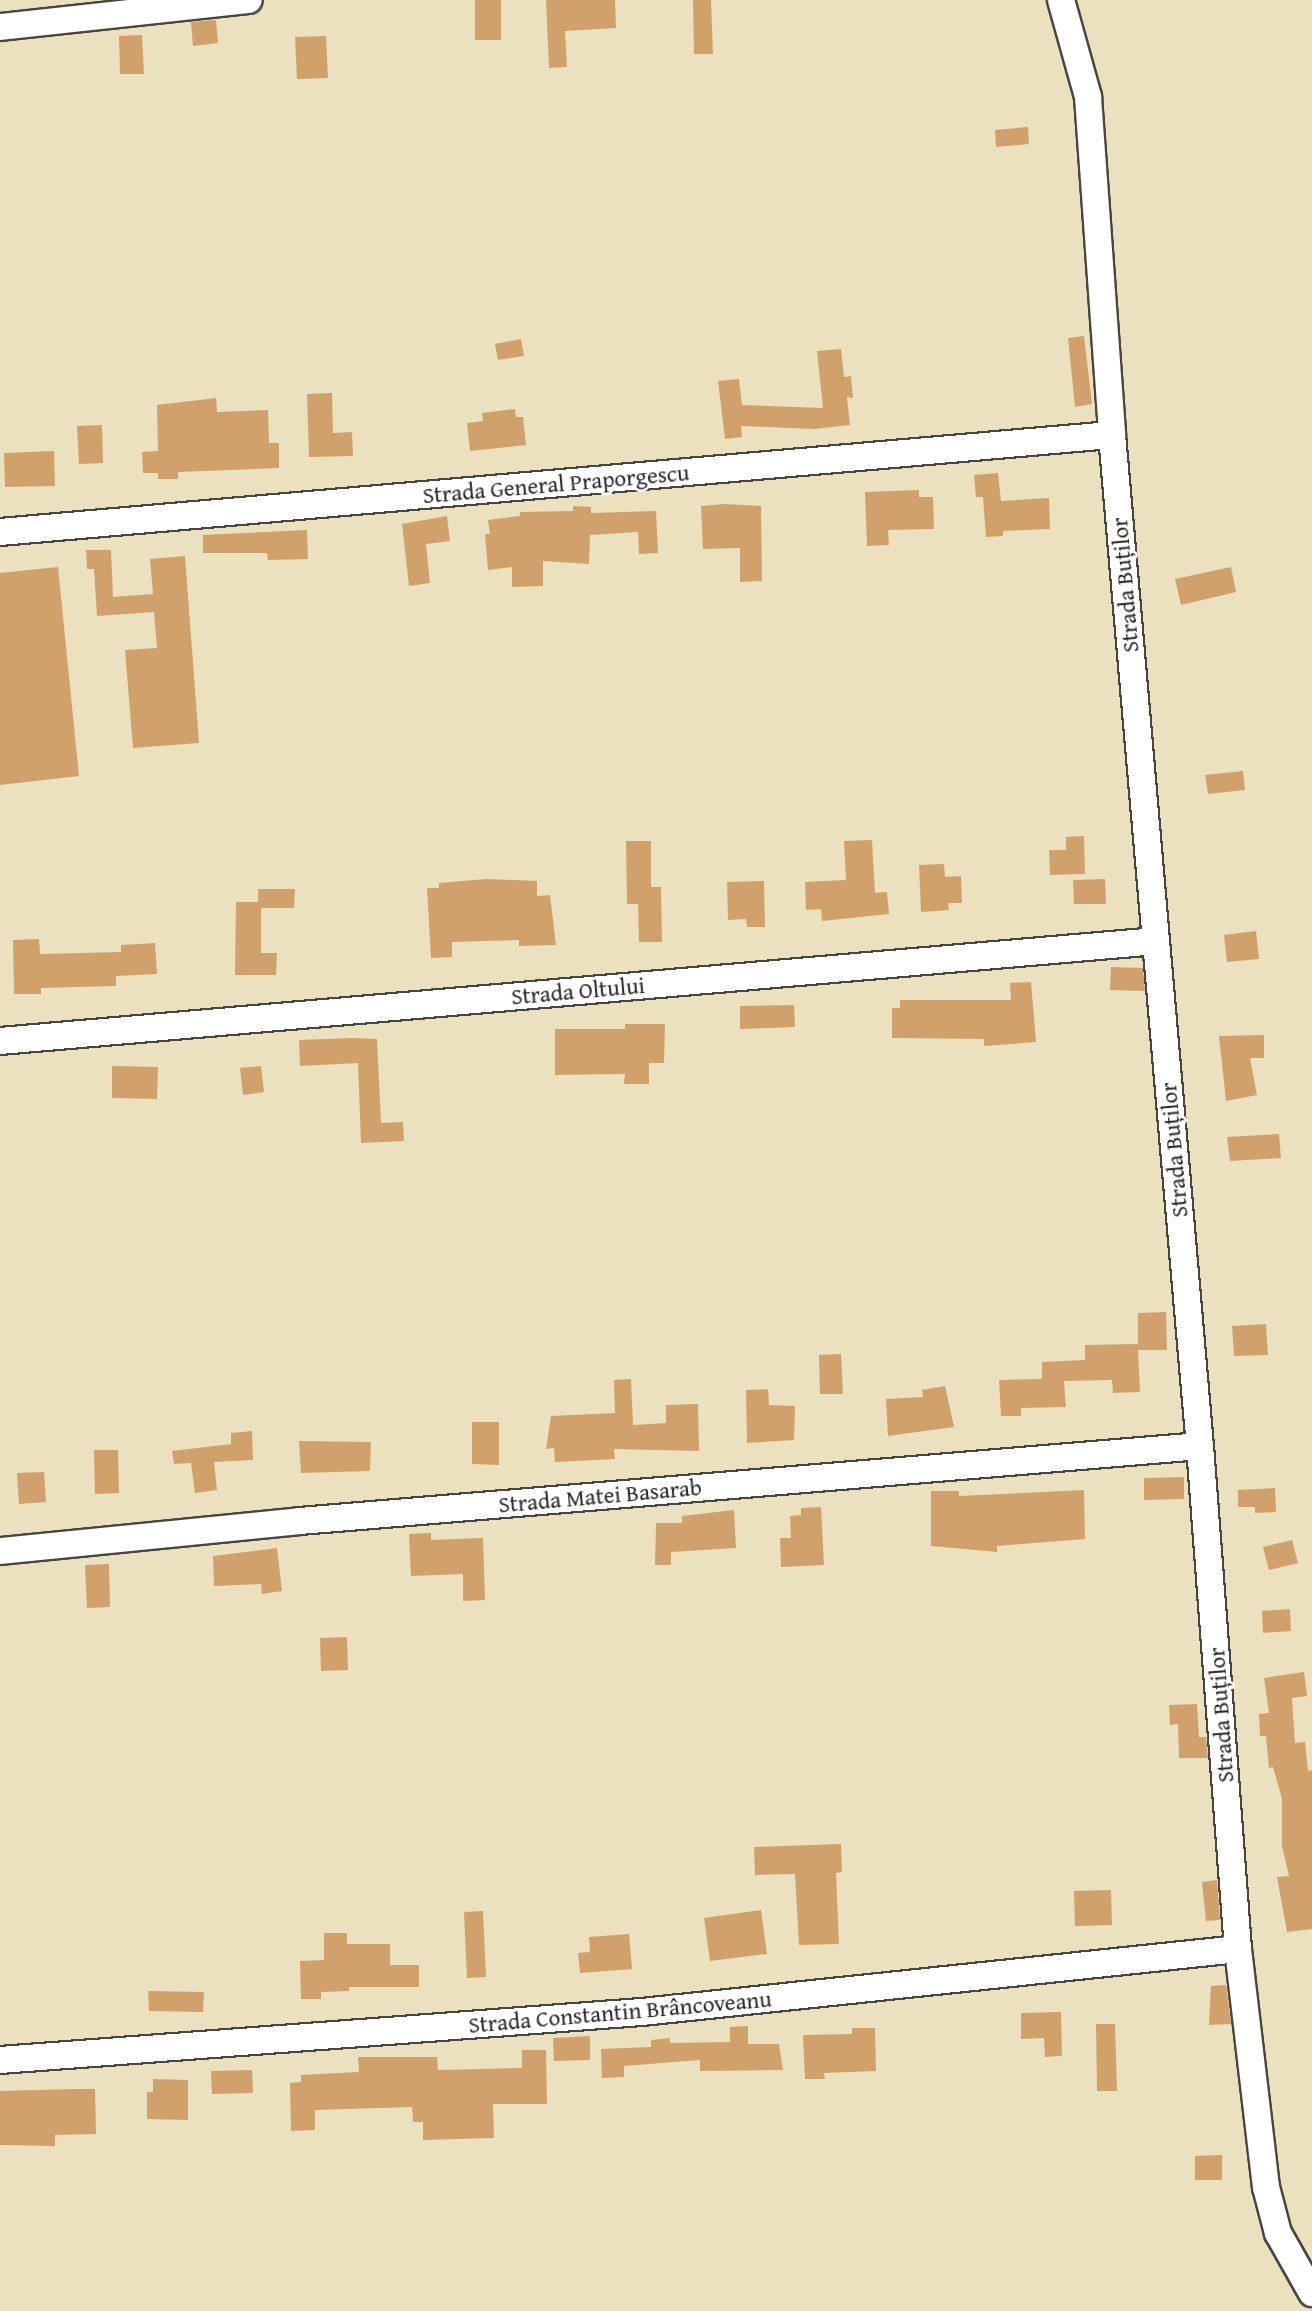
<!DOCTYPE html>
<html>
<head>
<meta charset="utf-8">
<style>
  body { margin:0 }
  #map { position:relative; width:1312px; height:2311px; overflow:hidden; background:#ebe1bf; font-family:"Gentium Book Plus",serif }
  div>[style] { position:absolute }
  .building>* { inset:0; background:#d1a16c }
  .roads { filter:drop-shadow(2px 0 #484641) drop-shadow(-2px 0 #484641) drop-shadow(0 2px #484641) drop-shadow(0 -2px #484641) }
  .street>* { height:26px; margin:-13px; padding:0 13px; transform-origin:13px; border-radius:13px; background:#fff }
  span { translate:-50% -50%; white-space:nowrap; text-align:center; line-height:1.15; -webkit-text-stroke:5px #fff; paint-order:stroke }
  .street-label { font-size:23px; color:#2b2b2b }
</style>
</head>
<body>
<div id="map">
  <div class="building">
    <div style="clip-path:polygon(475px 0,501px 0,501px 40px,475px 40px)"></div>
    <div style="clip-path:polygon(546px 0,615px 0,616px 28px,565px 31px,567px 67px,549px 68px)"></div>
    <div style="clip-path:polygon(693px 0,711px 0,713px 54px,694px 54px)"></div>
    <div style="clip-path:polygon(216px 20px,218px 43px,193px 46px,191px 22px)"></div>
    <div style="clip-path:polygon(142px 35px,144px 74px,120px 74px,119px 36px)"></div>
    <div style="clip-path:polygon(326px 36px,328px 78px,297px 79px,295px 37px)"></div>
    <div style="clip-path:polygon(1028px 127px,1029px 144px,996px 147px,995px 130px)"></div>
    <div style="clip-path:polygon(1084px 336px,1092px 404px,1075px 407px,1068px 338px)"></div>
    <div style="clip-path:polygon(521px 339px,524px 356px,498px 360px,495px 344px)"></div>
    <div style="clip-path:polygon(841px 349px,844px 377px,851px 376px,853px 398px,847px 397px,850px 425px,814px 429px,741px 426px,742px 437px,725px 439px,718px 381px,739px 379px,742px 405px,823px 408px,817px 351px)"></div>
    <div style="clip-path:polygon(332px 393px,333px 433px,352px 432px,353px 456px,309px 457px,307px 394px)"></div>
    <div style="clip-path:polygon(216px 398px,217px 412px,268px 410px,269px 443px,279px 443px,279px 468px,178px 472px,178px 479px,158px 479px,158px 473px,143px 473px,142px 452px,158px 451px,157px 405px)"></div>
    <div style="clip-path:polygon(515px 409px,516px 417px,523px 417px,526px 445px,470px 451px,467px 423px,483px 421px,482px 413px)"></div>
    <div style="clip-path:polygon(102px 425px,103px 463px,79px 464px,77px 426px)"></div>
    <div style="clip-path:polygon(54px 451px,55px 486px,5px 487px,4px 453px)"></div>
    <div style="clip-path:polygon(998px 473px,1001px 501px,1049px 498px,1050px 529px,1003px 531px,1003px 536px,986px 537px,983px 497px,976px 497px,974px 475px)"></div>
    <div style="clip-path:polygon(919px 490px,919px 497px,933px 497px,934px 529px,888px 530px,889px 545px,867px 546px,865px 492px)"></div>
    <div style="clip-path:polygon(725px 504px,761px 506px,762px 581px,740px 582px,740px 548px,703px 549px,701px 506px)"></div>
    <div style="clip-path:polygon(573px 506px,591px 507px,591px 513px,656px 511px,658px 553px,639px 554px,638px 532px,590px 535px,589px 564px,543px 561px,543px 586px,512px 587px,512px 567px,488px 570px,485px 534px,490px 534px,488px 520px,520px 516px,520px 512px,573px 511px)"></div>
    <div style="clip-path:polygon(447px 516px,450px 541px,426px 544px,430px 583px,409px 586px,402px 524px)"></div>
    <div style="clip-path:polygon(307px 530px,308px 559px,268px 560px,267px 553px,203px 553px,203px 535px)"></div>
    <div style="clip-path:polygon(86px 550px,111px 550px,113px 597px,153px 594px,150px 559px,185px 556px,199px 743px,133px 748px,125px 650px,157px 648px,154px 612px,97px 616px,94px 569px,87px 569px)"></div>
    <div style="clip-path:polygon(58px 567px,79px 776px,0 785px,0 573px)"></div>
    <div style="clip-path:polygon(1231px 567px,1236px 592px,1181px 605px,1175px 579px)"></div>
    <div style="clip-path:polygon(1243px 771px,1245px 790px,1208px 794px,1205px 775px)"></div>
    <div style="clip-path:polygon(1084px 836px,1085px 874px,1050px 875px,1049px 850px,1066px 850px,1066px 837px)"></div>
    <div style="clip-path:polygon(872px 840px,875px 893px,887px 892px,889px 914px,822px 921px,821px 909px,806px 910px,805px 882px,846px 880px,844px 841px)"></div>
    <div style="clip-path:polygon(626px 841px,651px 841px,651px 887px,661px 887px,662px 942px,639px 942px,638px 904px,627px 904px)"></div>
    <div style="clip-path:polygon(944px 864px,945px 877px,961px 876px,962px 903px,948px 903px,949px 910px,921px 912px,919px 865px)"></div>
    <div style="clip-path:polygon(487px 879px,537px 881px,537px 896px,550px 895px,556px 945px,519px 946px,519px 940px,452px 942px,452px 957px,431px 958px,427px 888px,439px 888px,439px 883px)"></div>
    <div style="clip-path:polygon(1105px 879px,1106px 904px,1074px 904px,1073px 880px)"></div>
    <div style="clip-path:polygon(764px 881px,765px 927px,747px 927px,746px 919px,728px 920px,727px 882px)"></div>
    <div style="clip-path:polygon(258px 889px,295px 889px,294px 908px,261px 908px,261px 953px,277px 953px,276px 975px,235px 975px,236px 902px,258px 902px)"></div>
    <div style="clip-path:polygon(1256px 931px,1259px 959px,1227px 962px,1224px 935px)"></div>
    <div style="clip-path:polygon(39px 939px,40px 954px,121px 952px,121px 945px,155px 943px,157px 974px,116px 976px,116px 986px,41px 988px,41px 994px,14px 994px,13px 940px)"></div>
    <div style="clip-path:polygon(1111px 967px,1143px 968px,1145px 991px,1110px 990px)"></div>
    <div style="clip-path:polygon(1031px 982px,1036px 1042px,984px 1046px,984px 1039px,892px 1038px,892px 1008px,900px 1008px,900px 1000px,1011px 1000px,1010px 983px)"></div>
    <div style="clip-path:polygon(794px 1005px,795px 1027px,740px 1029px,740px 1006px)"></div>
    <div style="clip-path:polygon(625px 1024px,665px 1024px,664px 1063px,649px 1063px,649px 1084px,624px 1084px,625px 1074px,555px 1075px,555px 1029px,625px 1029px)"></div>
    <div style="clip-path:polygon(1264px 1035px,1264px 1058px,1250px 1058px,1257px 1095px,1226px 1101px,1219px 1036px)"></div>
    <div style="clip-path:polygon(351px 1038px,377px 1039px,381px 1123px,403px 1122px,404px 1141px,361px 1143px,358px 1063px,300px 1066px,299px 1040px)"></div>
    <div style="clip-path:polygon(112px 1066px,158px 1067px,157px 1099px,112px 1098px)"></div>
    <div style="clip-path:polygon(261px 1066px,264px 1092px,243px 1095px,240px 1068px)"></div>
    <div style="clip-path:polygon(1279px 1134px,1281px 1158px,1230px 1161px,1227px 1137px)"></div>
    <div style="clip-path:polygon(1166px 1312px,1167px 1350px,1138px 1350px,1140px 1392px,1113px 1393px,1112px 1380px,1064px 1381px,1066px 1407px,1021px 1408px,1021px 1416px,1001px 1416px,999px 1380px,1042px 1379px,1042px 1362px,1085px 1360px,1085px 1345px,1138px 1344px,1138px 1349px,1138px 1313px)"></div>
    <div style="clip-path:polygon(1266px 1324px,1268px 1355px,1234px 1356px,1232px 1326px)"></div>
    <div style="clip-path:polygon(841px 1354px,843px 1394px,820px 1394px,819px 1355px)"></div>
    <div style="clip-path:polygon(631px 1379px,633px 1425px,666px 1423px,666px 1405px,698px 1404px,699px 1451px,614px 1449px,615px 1459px,555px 1462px,554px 1448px,546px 1449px,551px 1416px,615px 1413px,614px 1380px)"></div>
    <div style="clip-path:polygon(945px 1386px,954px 1427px,888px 1436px,886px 1399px,923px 1397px,922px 1390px)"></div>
    <div style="clip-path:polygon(768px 1389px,769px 1405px,795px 1406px,794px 1440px,747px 1443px,746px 1390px)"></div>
    <div style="clip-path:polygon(472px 1422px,499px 1422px,499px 1465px,472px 1464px)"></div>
    <div style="clip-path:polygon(252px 1431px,253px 1460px,214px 1462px,217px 1490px,195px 1493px,191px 1463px,174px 1464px,172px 1451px,231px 1444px,231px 1433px)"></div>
    <div style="clip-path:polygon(299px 1441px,371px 1442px,370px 1471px,301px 1473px)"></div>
    <div style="clip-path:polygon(94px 1450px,118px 1450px,119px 1493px,95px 1494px)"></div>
    <div style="clip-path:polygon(44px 1472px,46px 1502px,19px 1504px,17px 1473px)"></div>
    <div style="clip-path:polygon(1184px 1477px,1184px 1499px,1144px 1500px,1144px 1478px)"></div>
    <div style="clip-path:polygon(1275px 1488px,1276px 1512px,1255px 1513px,1255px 1507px,1238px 1507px,1238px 1490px)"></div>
    <div style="clip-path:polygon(1084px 1490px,1085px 1539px,997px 1546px,997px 1552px,931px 1546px,931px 1491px,959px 1491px,959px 1496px)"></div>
    <div style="clip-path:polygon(821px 1507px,824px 1565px,781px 1567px,780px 1538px,791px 1538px,790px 1516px,801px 1515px,801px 1508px)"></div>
    <div style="clip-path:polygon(734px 1510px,736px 1548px,671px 1552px,671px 1565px,655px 1565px,656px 1523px,682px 1523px,682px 1516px)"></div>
    <div style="clip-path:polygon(431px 1533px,431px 1540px,483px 1538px,485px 1600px,463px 1601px,463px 1574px,411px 1576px,409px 1534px)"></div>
    <div style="clip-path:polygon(1292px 1540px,1298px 1563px,1269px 1570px,1263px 1547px)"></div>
    <div style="clip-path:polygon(277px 1548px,282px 1591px,262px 1594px,261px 1584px,214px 1586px,213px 1556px)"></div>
    <div style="clip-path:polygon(109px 1564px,110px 1607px,87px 1608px,85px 1565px)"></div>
    <div style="clip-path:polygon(1290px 1609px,1291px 1631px,1263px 1633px,1262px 1611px)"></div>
    <div style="clip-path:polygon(347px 1637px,348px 1670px,321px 1671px,320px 1638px)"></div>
    <div style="clip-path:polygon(1304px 1672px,1307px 1696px,1292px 1698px,1295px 1743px,1305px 1742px,1308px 1771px,1312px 1770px,1312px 1929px,1287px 1932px,1277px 1877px,1289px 1876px,1282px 1846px,1282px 1799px,1273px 1767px,1269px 1768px,1266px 1736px,1260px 1736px,1259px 1714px,1269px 1713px,1264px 1678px)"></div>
    <div style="clip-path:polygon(1197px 1704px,1199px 1737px,1206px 1737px,1208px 1758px,1179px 1758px,1178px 1724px,1170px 1725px,1169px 1705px)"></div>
    <div style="clip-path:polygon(841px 1844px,842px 1872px,836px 1873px,839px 1944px,799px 1945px,795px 1874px,755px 1875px,754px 1847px)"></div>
    <div style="clip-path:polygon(1217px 1880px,1220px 1920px,1206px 1921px,1202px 1882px)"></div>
    <div style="clip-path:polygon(1111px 1890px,1112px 1925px,1075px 1926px,1074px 1891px)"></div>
    <div style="clip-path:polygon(761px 1910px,767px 1954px,710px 1961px,704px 1918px)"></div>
    <div style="clip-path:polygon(483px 1911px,486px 1977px,467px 1978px,464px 1912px)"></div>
    <div style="clip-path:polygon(324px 1933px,347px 1933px,347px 1944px,390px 1944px,390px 1965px,419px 1965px,419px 1987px,349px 1987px,349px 1991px,321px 1992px,321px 1999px,301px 1999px,300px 1961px,324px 1960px)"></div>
    <div style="clip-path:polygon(629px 1934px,632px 1969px,580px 1973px,578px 1953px,590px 1952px,589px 1937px)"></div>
    <div style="clip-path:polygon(1226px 1985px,1231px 2024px,1209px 2025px,1211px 1986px)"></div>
    <div style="clip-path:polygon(148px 1991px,204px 1992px,203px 2012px,149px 2011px)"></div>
    <div style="clip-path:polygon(1061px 2012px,1062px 2056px,1045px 2057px,1044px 2038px,1021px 2039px,1021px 2013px)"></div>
    <div style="clip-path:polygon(1096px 2024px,1115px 2024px,1117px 2091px,1097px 2091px)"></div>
    <div style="clip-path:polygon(748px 2026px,748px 2044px,779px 2044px,783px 2070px,700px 2071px,700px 2060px,624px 2066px,624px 2077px,602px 2078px,601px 2049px,651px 2047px,651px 2040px,670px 2038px,670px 2043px,730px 2042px,730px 2027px)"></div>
    <div style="clip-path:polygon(852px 2028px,875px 2028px,876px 2071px,824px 2073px,825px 2079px,805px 2079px,803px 2035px,852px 2034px)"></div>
    <div style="clip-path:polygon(590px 2036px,590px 2060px,554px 2061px,553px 2038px)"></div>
    <div style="clip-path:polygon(522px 2050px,546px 2050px,547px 2104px,493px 2104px,494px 2138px,423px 2140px,423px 2122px,413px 2122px,412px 2107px,315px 2110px,315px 2130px,291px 2131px,290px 2083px,301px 2082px,301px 2075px,359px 2072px,358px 2057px,437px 2057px,438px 2070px,522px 2068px)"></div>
    <div style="clip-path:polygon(252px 2070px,253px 2093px,212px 2094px,211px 2071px)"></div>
    <div style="clip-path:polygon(153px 2079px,188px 2080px,188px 2120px,147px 2119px,147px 2092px,153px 2092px)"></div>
    <div style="clip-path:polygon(76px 2089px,95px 2089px,96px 2134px,55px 2135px,55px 2146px,0 2145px,0 2091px)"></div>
    <div style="clip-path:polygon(1222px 2155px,1222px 2180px,1195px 2180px,1195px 2156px)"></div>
  </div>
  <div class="roads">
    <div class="street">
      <div style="left:1061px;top:0;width:101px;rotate:74.4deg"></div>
      <div style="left:1088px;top:97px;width:339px;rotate:85.9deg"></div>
      <div style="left:1112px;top:435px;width:1015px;rotate:85.03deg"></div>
      <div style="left:1200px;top:1446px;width:504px;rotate:85.68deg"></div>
      <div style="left:1238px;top:1949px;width:240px;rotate:83.3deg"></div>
      <div style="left:1266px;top:2187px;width:48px;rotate:75.4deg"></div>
      <div style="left:1278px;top:2233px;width:69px;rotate:60.5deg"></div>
      <div style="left:0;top:27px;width:250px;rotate:-6.2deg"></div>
      <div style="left:0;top:532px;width:1116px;rotate:-4.99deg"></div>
      <div style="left:0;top:1041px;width:1160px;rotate:-4.94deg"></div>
      <div style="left:0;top:1551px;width:301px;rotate:-5.7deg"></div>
      <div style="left:300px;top:1521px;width:903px;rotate:-4.76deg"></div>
      <div style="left:0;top:2060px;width:644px;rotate:-4.28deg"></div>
      <div style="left:642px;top:2012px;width:599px;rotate:-6.03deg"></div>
    </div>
  </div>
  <div class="street-label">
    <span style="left:556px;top:484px;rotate:-5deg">Strada General Praporgescu</span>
    <span style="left:1125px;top:585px;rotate:-95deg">Strada Buților</span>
    <span style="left:578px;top:991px;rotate:-5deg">Strada Oltului</span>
    <span style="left:1174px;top:1150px;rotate:-95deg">Strada Buților</span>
    <span style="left:600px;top:1496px;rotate:-5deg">Strada Matei Basarab</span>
    <span style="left:1221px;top:1715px;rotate:-94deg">Strada Buților</span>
    <span style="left:620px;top:2012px;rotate:-5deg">Strada Constantin Brâncoveanu</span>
  </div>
</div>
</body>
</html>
